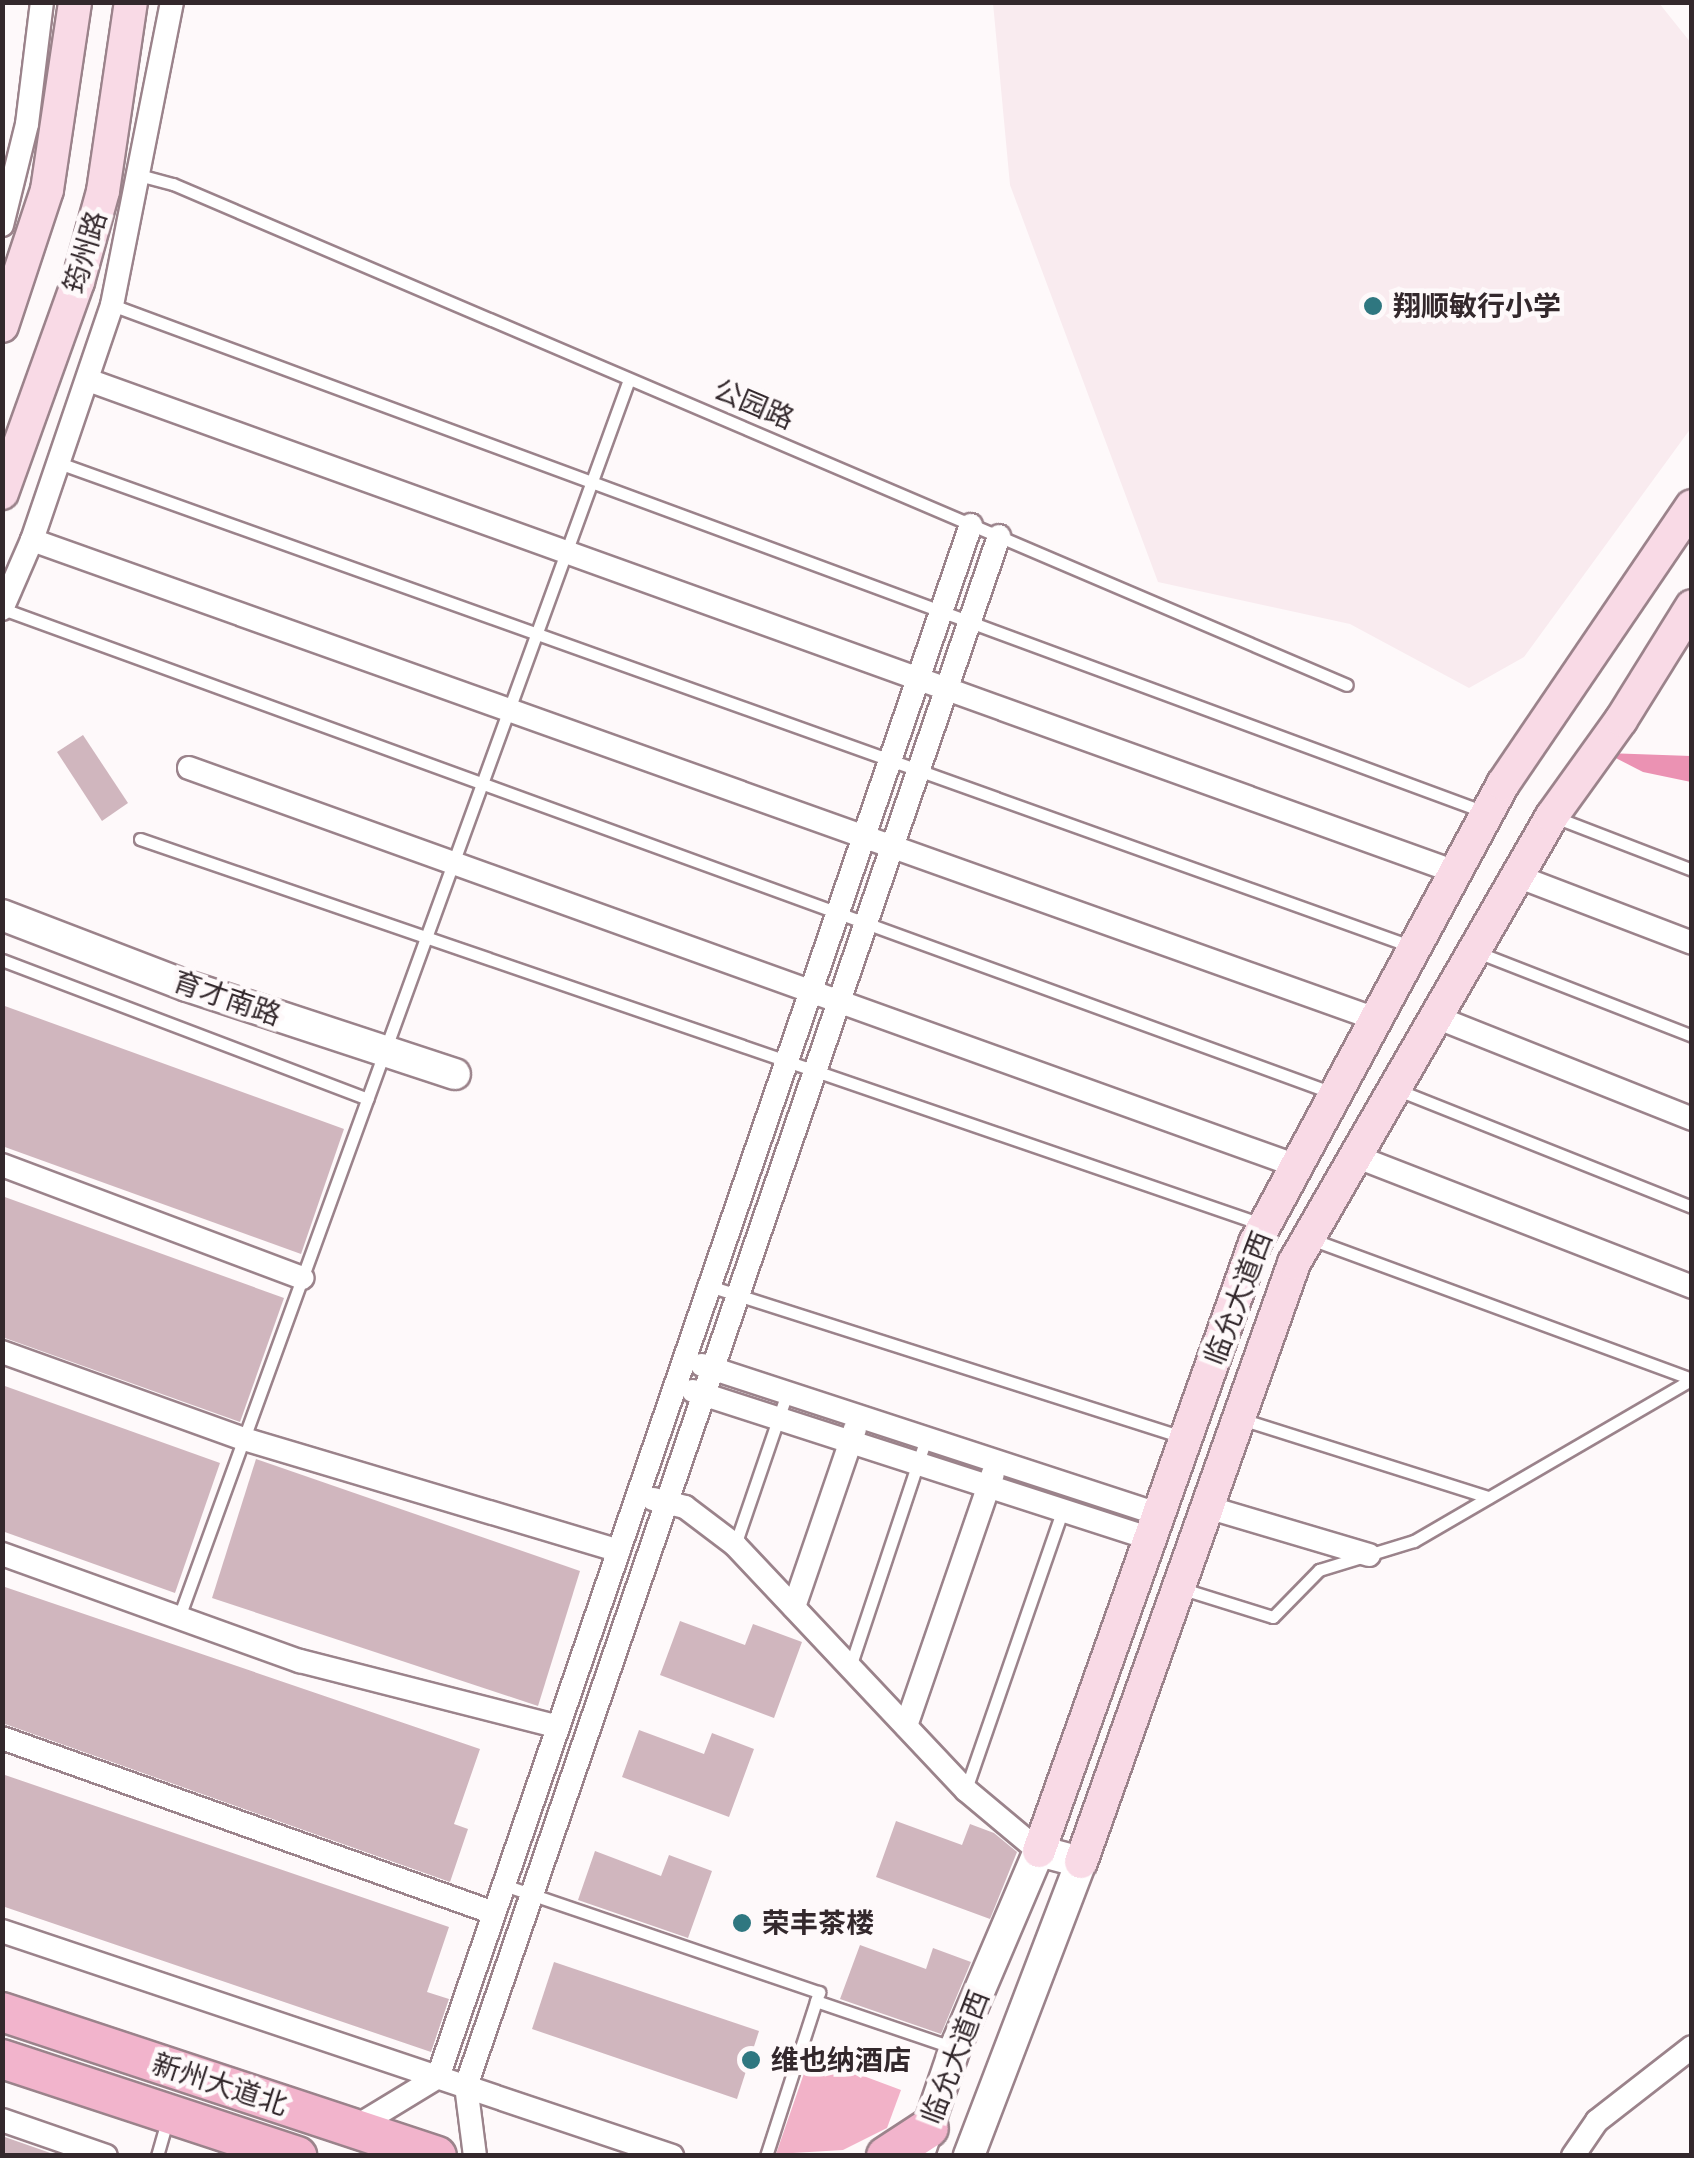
<!DOCTYPE html>
<html>
<head>
<meta charset="utf-8">
<style>
  body { margin:0 }
  #map { position:relative; width:1694px; height:2158px; overflow:hidden; background:#fef9fa; font-family:Quicksand,"Noto Sans SC",sans-serif }
  div>[style] { position:absolute }
  .built>* { inset:0; background:#f9ebef }
  .green>* { inset:0; background:#f2b2c8 }
  .water>* { inset:0; background:#eb92b3 }
  .building>* { inset:0; background:#d0b6be }
  .roads { filter:drop-shadow(2px 0 #9b838b) drop-shadow(-2px 0 #9b838b) drop-shadow(0 2px #9b838b) drop-shadow(0 -2px #9b838b) }
  .service>* { height:11px; margin:-5.5px; padding:0 5.5px; transform-origin:5.5px; border-radius:5.5px; background:#fff }
  .minor>* { height:22px; margin:-11px; padding:0 11px; transform-origin:11px; border-radius:11px; background:#fff }
  .tertiary>* { height:30px; margin:-15px; padding:0 15px; transform-origin:15px; border-radius:15px; background:#fff }
  .secondary>* { height:32px; margin:-16px; padding:0 16px; transform-origin:16px; border-radius:16px; background:#f9dae6 }
  .primary>* { height:38px; margin:-19px; padding:0 19px; transform-origin:19px; border-radius:19px; background:#f2b4cc }
  .dots>* { width:28px; height:28px; translate:-50% -50%; box-sizing:border-box; border:5px solid #fef9fa; border-radius:50% }
  span { translate:-50% -50%; white-space:nowrap; text-align:center; line-height:1.15; -webkit-text-stroke:9px #fef9fa; paint-order:stroke }
  .street-label { font-size:28px; color:#33282c }
  .poi-label { font-size:28px; color:#33282c; font-weight:700 }
  .left { translate:0 -50%; text-align:left }
  .frame { position:absolute; inset:0; border:5px solid #33282c; pointer-events:none }
</style>
</head>
<body>
<div id="map">
  <div class="built">
    <div style="clip-path:polygon(993px 3px,1659px 3px,1691px 43px,1691px 428px,1524px 657px,1469px 688px,1350px 624px,1158px 582px,1010px 185px)"></div>
  </div>
  <div class="green">
    <div style="clip-path:polygon(810px 2056px,901px 2090px,887px 2128px,843px 2150px,776px 2154px)"></div>
  </div>
  <div class="water">
    <div style="clip-path:polygon(1606px 753px,1691px 756px,1691px 782px,1643px 772px)"></div>
  </div>
  <div class="building">
    <div style="clip-path:polygon(83px 735px,128px 803px,102px 821px,57px 752px)"></div>
    <div style="clip-path:polygon(2px 1005px,344px 1129px,301px 1254px,2px 1146px)"></div>
    <div style="clip-path:polygon(2px 1196px,284px 1298px,240px 1422px,2px 1337px)"></div>
    <div style="clip-path:polygon(2px 1385px,220px 1463px,175px 1593px,2px 1531px)"></div>
    <div style="clip-path:polygon(256px 1459px,580px 1571px,538px 1706px,212px 1598px)"></div>
    <div style="clip-path:polygon(2px 1586px,480px 1749px,454px 1824px,468px 1829px,450px 1882px,2px 1723px)"></div>
    <div style="clip-path:polygon(680px 1621px,745px 1645px,753px 1624px,802px 1642px,774px 1718px,660px 1675px)"></div>
    <div style="clip-path:polygon(639px 1730px,704px 1754px,712px 1733px,754px 1749px,729px 1817px,622px 1777px)"></div>
    <div style="clip-path:polygon(2px 1774px,449px 1927px,427px 1992px,449px 1999px,431px 2052px,2px 1906px)"></div>
    <div style="clip-path:polygon(896px 1821px,962px 1845px,970px 1824px,994px 1833px,1017px 1852px,990px 1919px,876px 1877px)"></div>
    <div style="clip-path:polygon(595px 1851px,661px 1876px,669px 1855px,712px 1871px,688px 1938px,578px 1900px)"></div>
    <div style="clip-path:polygon(860px 1945px,926px 1969px,933px 1948px,971px 1962px,941px 2034px,840px 1999px)"></div>
    <div style="clip-path:polygon(554px 1962px,759px 2031px,737px 2099px,532px 2029px)"></div>
    <div style="clip-path:polygon(2px 2136px,59px 2156px,2px 2156px)"></div>
  </div>
  <div class="roads">
    <div class="service">
      <div style="left:139px;top:175px;width:35px;rotate:15deg"></div>
      <div style="left:173px;top:184px;width:1276px;rotate:23.11deg"></div>
      <div style="left:112px;top:305px;width:1460px;rotate:20.27deg"></div>
      <div style="left:59px;top:463px;width:1435px;rotate:19.67deg"></div>
      <div style="left:3px;top:609px;width:1415px;rotate:20deg"></div>
      <div style="left:1555px;top:817px;width:147px;rotate:21.1deg"></div>
      <div style="left:140px;top:839px;width:1185px;rotate:18.95deg"></div>
      <div style="left:1477px;top:952px;width:231px;rotate:21.3deg"></div>
      <div style="left:2px;top:960px;width:391px;rotate:20.8deg"></div>
      <div style="left:1398px;top:1090px;width:316px;rotate:21.7deg"></div>
      <div style="left:1311px;top:1239px;width:406px;rotate:20.2deg"></div>
      <div style="left:709px;top:1286px;width:497px;rotate:17.7deg"></div>
      <div style="left:1244px;top:1420px;width:256px;rotate:17.5deg"></div>
      <div style="left:735px;top:1545px;width:161px;rotate:-71.1deg"></div>
      <div style="left:1183px;top:1589px;width:94px;rotate:17.3deg"></div>
      <div style="left:1273px;top:1617px;width:66px;rotate:-45.6deg"></div>
      <div style="left:1319px;top:1570px;width:99px;rotate:-17deg"></div>
      <div style="left:1414px;top:1541px;width:322px;rotate:-30.2deg"></div>
      <div style="left:179px;top:1617px;width:1317px;rotate:-70.02deg"></div>
      <div style="left:850px;top:1667px;width:240px;rotate:-71.6deg"></div>
      <div style="left:966px;top:1789px;width:296px;rotate:-70.9deg"></div>
      <div style="left:504px;top:1885px;width:333px;rotate:18.8deg"></div>
      <div style="left:819px;top:1992px;width:172px;rotate:107.9deg"></div>
      <div style="left:816px;top:2001px;width:146px;rotate:18.8deg"></div>
      <div style="left:157px;top:2156px;width:36px;rotate:-74deg"></div>
    </div>
    <div class="minor">
      <div style="left:2px;top:225px;width:104px;rotate:-76.1deg"></div>
      <div style="left:27px;top:124px;width:123px;rotate:-83deg"></div>
      <div style="left:88px;top:380px;width:1453px;rotate:19.79deg"></div>
      <div style="left:32px;top:540px;width:1427px;rotate:19.62deg"></div>
      <div style="left:2px;top:609px;width:75px;rotate:-66.5deg"></div>
      <div style="left:32px;top:540px;width:248px;rotate:-71.2deg"></div>
      <div style="left:112px;top:305px;width:309px;rotate:-78.8deg"></div>
      <div style="left:189px;top:768px;width:1177px;rotate:19.76deg"></div>
      <div style="left:1517px;top:876px;width:187px;rotate:20.9deg"></div>
      <div style="left:1436px;top:1017px;width:276px;rotate:21.7deg"></div>
      <div style="left:1355px;top:1156px;width:362px;rotate:21.2deg"></div>
      <div style="left:2px;top:1165px;width:321px;rotate:20.6deg"></div>
      <div style="left:2px;top:1352px;width:257px;rotate:19.8deg"></div>
      <div style="left:244px;top:1439px;width:391px;rotate:16.6deg"></div>
      <div style="left:702px;top:1365px;width:482px;rotate:18.1deg"></div>
      <div style="left:693px;top:1391px;width:481px;rotate:17.9deg"></div>
      <div style="left:653px;top:1499px;width:33px;rotate:14deg"></div>
      <div style="left:685px;top:1507px;width:63px;rotate:37.2deg"></div>
      <div style="left:735px;top:1545px;width:337px;rotate:46.7deg"></div>
      <div style="left:966px;top:1790px;width:95px;rotate:39.9deg"></div>
      <div style="left:1039px;top:1851px;width:10px;rotate:17deg"></div>
      <div style="left:1207px;top:1507px;width:169px;rotate:16.5deg"></div>
      <div style="left:2px;top:1554px;width:317px;rotate:19.8deg"></div>
      <div style="left:300px;top:1661px;width:266px;rotate:14.3deg"></div>
      <div style="left:794px;top:1607px;width:188px;rotate:-71.1deg"></div>
      <div style="left:906px;top:1726px;width:267px;rotate:-71deg"></div>
      <div style="left:2px;top:1738px;width:522px;rotate:19.58deg"></div>
      <div style="left:2px;top:1931px;width:707px;rotate:18.56deg"></div>
      <div style="left:2px;top:2120px;width:110px;rotate:19.1deg"></div>
      <div style="left:354px;top:2128px;width:98px;rotate:-31.3deg"></div>
      <div style="left:438px;top:2077px;width:1641px;rotate:-71.05deg"></div>
      <div style="left:475px;top:2156px;width:71px;rotate:-97.3deg"></div>
      <div style="left:466px;top:2086px;width:1639px;rotate:-71.02deg"></div>
      <div style="left:1573px;top:2156px;width:42px;rotate:-55.6deg"></div>
      <div style="left:1597px;top:2121px;width:120px;rotate:-37.9deg"></div>
    </div>
    <div class="tertiary">
      <div style="left:2px;top:915px;width:198px;rotate:21deg"></div>
      <div style="left:187px;top:986px;width:282px;rotate:18.2deg"></div>
      <div style="left:921px;top:2148px;width:106px;rotate:-71.2deg"></div>
      <div style="left:955px;top:2048px;width:214px;rotate:-66.9deg"></div>
      <div style="left:1039px;top:1851px;width:43px;rotate:14.7deg"></div>
      <div style="left:1081px;top:1862px;width:315px;rotate:110.9deg"></div>
    </div>
    <div class="secondary">
      <div style="left:2px;top:326px;width:143px;rotate:-71.7deg"></div>
      <div style="left:47px;top:190px;width:190px;rotate:-81.5deg"></div>
      <div style="left:2px;top:493px;width:224px;rotate:-70.2deg"></div>
      <div style="left:78px;top:282px;width:94px;rotate:-74.6deg"></div>
      <div style="left:103px;top:191px;width:191px;rotate:-81.6deg"></div>
      <div style="left:1039px;top:1851px;width:645px;rotate:-70.44deg"></div>
      <div style="left:1255px;top:1243px;width:522px;rotate:-61.62deg"></div>
      <div style="left:1503px;top:784px;width:336px;rotate:-55.8deg"></div>
      <div style="left:1081px;top:1862px;width:636px;rotate:-70.42deg"></div>
      <div style="left:1294px;top:1263px;width:516px;rotate:-60.01deg"></div>
      <div style="left:1552px;top:816px;width:118px;rotate:-54.3deg"></div>
      <div style="left:1621px;top:720px;width:134px;rotate:-58.1deg"></div>
    </div>
    <div class="primary">
      <div style="left:2px;top:2012px;width:458px;rotate:18.3deg"></div>
      <div style="left:2px;top:2059px;width:311px;rotate:18.2deg"></div>
      <div style="left:886px;top:2156px;width:51px;rotate:-33.1deg"></div>
    </div>
  </div>
  <div class="dots">
    <div style="left:1373px;top:306px;background:#2f7780"></div>
    <div style="left:742px;top:1923px;background:#2f7780"></div>
    <div style="left:751px;top:2060px;background:#2f7780"></div>
  </div>
  <div class="street-label">
    <span style="left:85px;top:252px;rotate:-73deg">筠州路</span>
    <span style="left:754px;top:404px;rotate:23deg">公园路</span>
    <span style="left:227px;top:998px;rotate:19deg">育才南路</span>
    <span style="left:1238px;top:1298px;rotate:-69deg">临允大道西</span>
    <span style="left:955px;top:2057px;rotate:-69deg">临允大道西</span>
    <span style="left:220px;top:2084px;rotate:18deg">新州大道北</span>
  </div>
  <div class="poi-label">
    <span class="left" style="left:1393px;top:306px">翔顺敏行小学</span>
    <span class="left" style="left:762px;top:1923px">荣丰茶楼</span>
    <span class="left" style="left:771px;top:2060px">维也纳酒店</span>
  </div>
  <div class="frame"></div>
</div>
</body>
</html>
